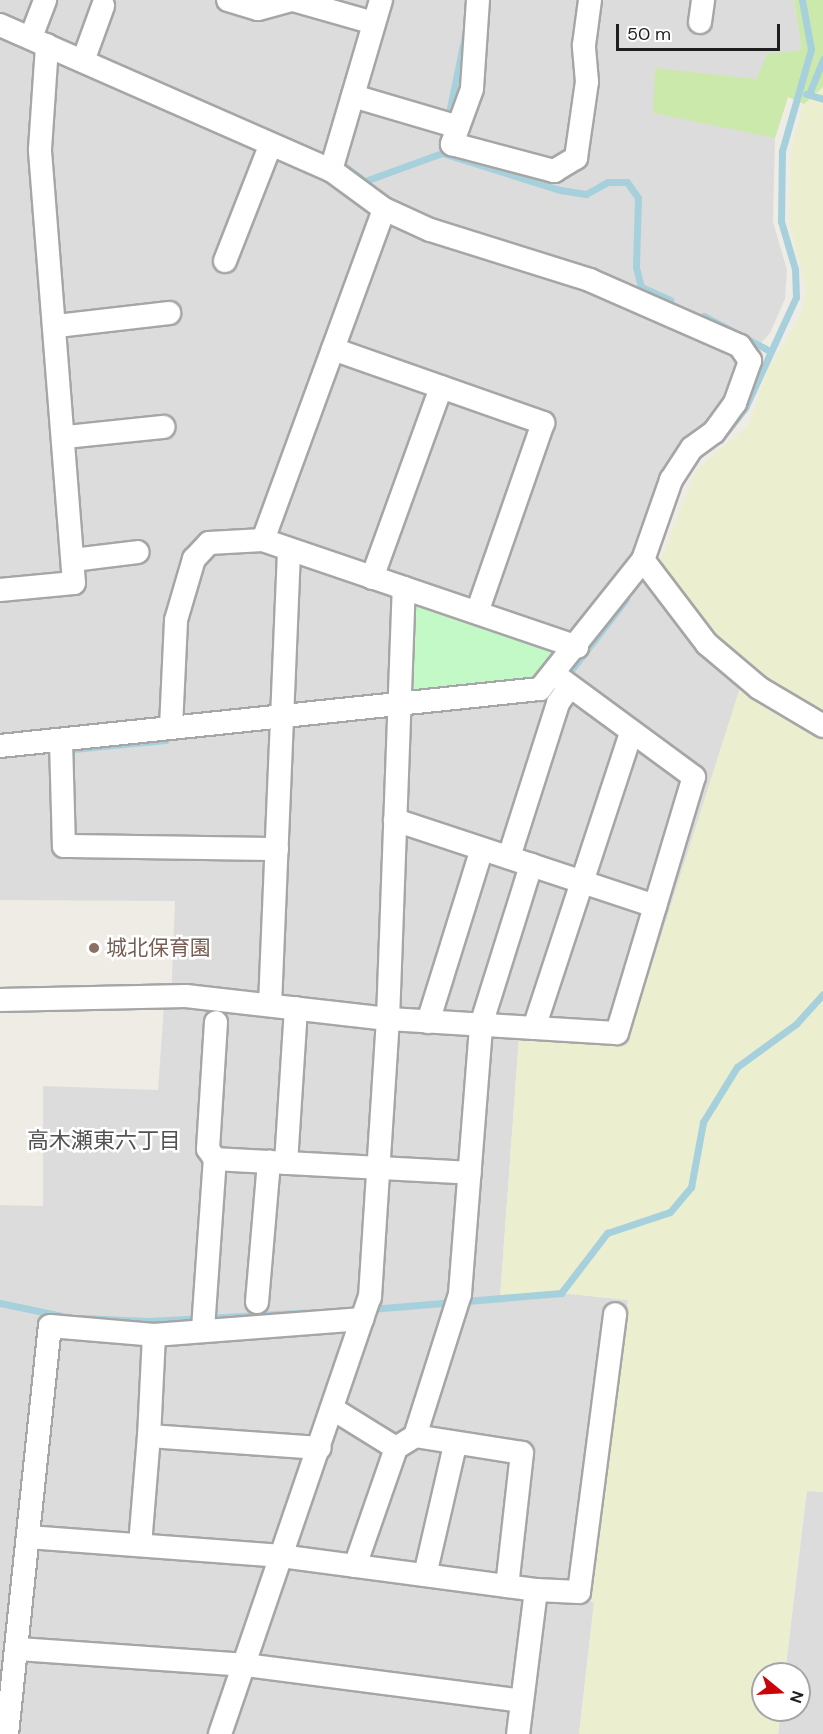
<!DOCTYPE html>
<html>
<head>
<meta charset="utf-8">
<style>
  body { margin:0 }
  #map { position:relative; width:823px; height:1734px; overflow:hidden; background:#efece5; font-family:"DM Sans","Noto Sans JP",sans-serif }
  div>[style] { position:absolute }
  .residential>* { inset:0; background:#dddcdc }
  .farmland>* { inset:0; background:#eceed0 }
  .grass>* { inset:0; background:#cbe9ab }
  .park>* { inset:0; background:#c2f9c6 }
  .stream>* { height:7px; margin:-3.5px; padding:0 3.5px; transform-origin:3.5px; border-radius:3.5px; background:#a6d1dc }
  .roads { filter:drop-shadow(2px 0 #a6a6a6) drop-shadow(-2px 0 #a6a6a6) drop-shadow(0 2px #a6a6a6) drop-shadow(0 -2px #a6a6a6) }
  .minor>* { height:22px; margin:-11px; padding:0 11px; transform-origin:11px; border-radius:11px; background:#fff }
  .dots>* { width:16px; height:16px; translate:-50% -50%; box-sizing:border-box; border:3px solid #fff; border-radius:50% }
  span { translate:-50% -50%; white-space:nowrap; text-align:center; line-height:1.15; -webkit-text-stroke:5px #fff; paint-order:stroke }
  .education-label { font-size:21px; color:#785e54 }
  .left { translate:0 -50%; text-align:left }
  .neighbourhood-label { font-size:22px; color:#525252 }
  .north { position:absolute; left:751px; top:1662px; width:60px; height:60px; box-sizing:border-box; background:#fff; border:2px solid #a5a5a5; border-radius:50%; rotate:108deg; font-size:16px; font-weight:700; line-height:24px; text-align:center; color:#1f1f1f }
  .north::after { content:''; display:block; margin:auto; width:21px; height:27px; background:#ca0307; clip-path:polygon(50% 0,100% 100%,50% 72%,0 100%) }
  .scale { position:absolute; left:616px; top:24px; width:164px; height:27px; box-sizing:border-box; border:3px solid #1f1f1f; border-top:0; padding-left:8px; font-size:18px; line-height:21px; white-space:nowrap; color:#1f1f1f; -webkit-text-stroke:4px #fff; paint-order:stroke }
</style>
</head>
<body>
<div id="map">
  <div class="residential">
    <div style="clip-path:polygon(0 0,794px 0,802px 50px,775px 138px,773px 222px,787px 270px,785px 299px,770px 333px,744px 362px,729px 402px,635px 557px,741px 685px,627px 1044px,519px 1037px,500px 1298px,561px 1293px,628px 1300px,586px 1599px,594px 1603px,579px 1734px,0 1734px,0 1205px,43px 1206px,43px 1086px,158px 1090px,164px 1005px,171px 1002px,175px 901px,0 900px)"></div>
    <div style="clip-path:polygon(807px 1490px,823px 1492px,823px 1734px,778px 1734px,781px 1710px,799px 1710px,799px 1674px,785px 1674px)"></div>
  </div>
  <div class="farmland">
    <div style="clip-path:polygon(823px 87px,823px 714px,775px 689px,718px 642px,660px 561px,697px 469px,748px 426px,769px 367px,802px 312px,806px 288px,789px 221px,791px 149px,804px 104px)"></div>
    <div style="clip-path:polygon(741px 685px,823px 738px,823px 1492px,806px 1491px,785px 1674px,763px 1674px,763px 1710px,781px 1710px,778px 1734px,579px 1734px,594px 1603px,586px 1599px,628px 1300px,561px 1293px,500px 1298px,519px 1037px,627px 1043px)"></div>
  </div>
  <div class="grass">
    <div style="clip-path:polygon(794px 0,823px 0,823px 87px,804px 104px,788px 97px,775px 138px,653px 113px,655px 68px,756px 79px,767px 54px,802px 50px)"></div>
  </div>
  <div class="park">
    <div style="clip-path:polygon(408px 601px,555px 645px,560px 656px,533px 684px,405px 697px)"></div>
  </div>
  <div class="stream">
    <div style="left:806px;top:94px;width:18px;rotate:16deg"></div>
    <div style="left:809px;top:94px;width:38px;rotate:-68deg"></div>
    <div style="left:442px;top:147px;width:114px;rotate:-78.4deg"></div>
    <div style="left:338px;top:161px;width:34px;rotate:37deg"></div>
    <div style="left:365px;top:181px;width:82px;rotate:-20deg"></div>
    <div style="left:442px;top:153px;width:124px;rotate:17.4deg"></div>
    <div style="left:560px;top:190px;width:26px;rotate:9deg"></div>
    <div style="left:586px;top:194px;width:25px;rotate:-29deg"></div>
    <div style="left:608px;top:182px;width:19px"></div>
    <div style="left:627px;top:182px;width:19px;rotate:55deg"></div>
    <div style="left:638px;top:198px;width:69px;rotate:91.7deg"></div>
    <div style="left:636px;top:267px;width:21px;rotate:76deg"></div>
    <div style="left:641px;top:287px;width:32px;rotate:24deg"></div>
    <div style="left:704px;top:316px;width:72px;rotate:28deg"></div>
    <div style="left:720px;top:440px;width:41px;rotate:-52deg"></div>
    <div style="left:745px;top:408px;width:122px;rotate:-65.3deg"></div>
    <div style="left:796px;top:297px;width:28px;rotate:-92deg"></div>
    <div style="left:795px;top:269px;width:50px;rotate:-106.3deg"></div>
    <div style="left:781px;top:221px;width:70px;rotate:-89.2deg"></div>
    <div style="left:782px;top:151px;width:106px;rotate:-74.1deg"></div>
    <div style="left:811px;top:49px;width:50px;rotate:-100.4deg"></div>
    <div style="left:565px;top:678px;width:100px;rotate:-52.3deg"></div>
    <div style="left:63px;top:750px;width:103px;rotate:-5.5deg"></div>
    <div style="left:0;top:1303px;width:74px;rotate:11.8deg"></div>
    <div style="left:371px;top:1309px;width:191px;rotate:-4.8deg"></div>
    <div style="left:561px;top:1293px;width:76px;rotate:-52.5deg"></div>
    <div style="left:607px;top:1233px;width:66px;rotate:-18.4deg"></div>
    <div style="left:670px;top:1212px;width:33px;rotate:-50deg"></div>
    <div style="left:691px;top:1187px;width:66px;rotate:-79.5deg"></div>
    <div style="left:703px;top:1122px;width:65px;rotate:-58.3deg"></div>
    <div style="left:737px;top:1067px;width:73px;rotate:-36.1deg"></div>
    <div style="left:796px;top:1024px;width:40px;rotate:-48deg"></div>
    <div style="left:83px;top:1318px;width:65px;rotate:2.6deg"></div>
    <div style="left:148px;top:1321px;width:164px;rotate:-3.1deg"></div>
  </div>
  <div class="roads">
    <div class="minor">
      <div style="left:228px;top:0;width:31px;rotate:17deg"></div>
      <div style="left:258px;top:9px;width:34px;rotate:-15deg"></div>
      <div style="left:293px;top:0;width:84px;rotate:15.9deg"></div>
      <div style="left:478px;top:0;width:89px;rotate:93.9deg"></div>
      <div style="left:472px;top:89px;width:59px;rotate:110deg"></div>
      <div style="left:452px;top:144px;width:106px;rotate:14.8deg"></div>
      <div style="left:554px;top:171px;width:26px;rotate:-31deg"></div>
      <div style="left:576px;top:158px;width:77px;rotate:-81.8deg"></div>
      <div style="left:587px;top:82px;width:37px;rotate:-95deg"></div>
      <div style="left:584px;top:45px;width:45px;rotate:-82.4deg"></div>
      <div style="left:700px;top:22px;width:22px;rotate:-82deg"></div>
      <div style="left:0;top:25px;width:361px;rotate:23.7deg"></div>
      <div style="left:31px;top:37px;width:40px;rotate:-69deg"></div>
      <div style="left:83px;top:61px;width:59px;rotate:-70deg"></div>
      <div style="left:353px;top:96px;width:109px;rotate:16.4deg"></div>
      <div style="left:225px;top:261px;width:123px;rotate:-68.6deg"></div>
      <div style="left:57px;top:326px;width:113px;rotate:-6.6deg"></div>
      <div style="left:333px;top:349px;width:223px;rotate:19.4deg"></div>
      <div style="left:543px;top:423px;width:200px;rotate:109.2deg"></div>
      <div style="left:66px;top:437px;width:98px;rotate:-5.9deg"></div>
      <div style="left:73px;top:560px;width:65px;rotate:-7deg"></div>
      <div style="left:643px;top:560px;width:106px;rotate:52.7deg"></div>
      <div style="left:707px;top:644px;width:68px;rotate:40.2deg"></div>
      <div style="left:759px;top:688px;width:74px;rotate:30.7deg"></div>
      <div style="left:372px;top:578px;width:203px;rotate:-70.1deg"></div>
      <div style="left:404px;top:588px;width:183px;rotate:18.8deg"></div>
      <div style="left:0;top:590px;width:74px;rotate:-5.4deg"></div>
      <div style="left:74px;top:583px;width:435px;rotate:-94.5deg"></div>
      <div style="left:40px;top:149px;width:104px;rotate:-86.1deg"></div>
      <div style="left:171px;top:727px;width:107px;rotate:-87.3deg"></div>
      <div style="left:176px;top:620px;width:64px;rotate:-73.6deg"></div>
      <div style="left:194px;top:559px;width:22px;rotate:-47deg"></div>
      <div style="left:209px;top:543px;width:54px;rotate:-3.2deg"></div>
      <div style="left:61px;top:741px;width:105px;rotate:88.4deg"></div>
      <div style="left:64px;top:846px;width:213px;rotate:0.8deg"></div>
      <div style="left:0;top:746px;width:543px;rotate:-6.03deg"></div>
      <div style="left:540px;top:689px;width:165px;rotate:-51.4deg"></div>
      <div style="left:643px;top:560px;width:85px;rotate:-70.7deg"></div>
      <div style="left:671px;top:480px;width:38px;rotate:-57deg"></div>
      <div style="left:692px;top:448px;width:27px;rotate:-36deg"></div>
      <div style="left:714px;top:432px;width:36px;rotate:-54deg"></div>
      <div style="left:735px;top:403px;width:45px;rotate:-70.3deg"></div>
      <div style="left:750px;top:361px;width:18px;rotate:-124deg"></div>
      <div style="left:740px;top:346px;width:164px;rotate:-156.3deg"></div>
      <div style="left:590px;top:280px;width:168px;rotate:-162.6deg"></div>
      <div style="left:430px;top:230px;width:51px;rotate:-155.5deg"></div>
      <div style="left:395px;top:820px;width:274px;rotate:18.3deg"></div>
      <div style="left:509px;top:857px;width:162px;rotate:-72.3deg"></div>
      <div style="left:558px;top:703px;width:19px;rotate:-54deg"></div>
      <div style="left:0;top:1000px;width:186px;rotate:-1.2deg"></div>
      <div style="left:186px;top:996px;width:203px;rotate:6.5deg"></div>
      <div style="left:388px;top:1019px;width:229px;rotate:3.5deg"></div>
      <div style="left:617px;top:1033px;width:267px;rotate:-73.3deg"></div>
      <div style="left:694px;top:777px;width:172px;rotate:-143.7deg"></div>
      <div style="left:270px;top:1005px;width:454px;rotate:-87.6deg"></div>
      <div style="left:428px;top:1022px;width:181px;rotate:-72.7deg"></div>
      <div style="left:534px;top:1028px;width:311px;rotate:-71.8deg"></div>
      <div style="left:215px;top:1159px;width:255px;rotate:3.1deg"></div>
      <div style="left:286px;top:1163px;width:155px;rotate:-86.3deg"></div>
      <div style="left:257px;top:1302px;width:141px;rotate:-85.1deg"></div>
      <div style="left:203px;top:1329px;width:170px;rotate:-86deg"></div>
      <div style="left:215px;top:1159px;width:12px;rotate:-125deg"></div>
      <div style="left:208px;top:1149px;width:127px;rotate:-86.4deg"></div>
      <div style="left:154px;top:1335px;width:101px;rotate:92.8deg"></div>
      <div style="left:149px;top:1436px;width:171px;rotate:4deg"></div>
      <div style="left:333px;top:1409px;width:74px;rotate:31.8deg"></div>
      <div style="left:415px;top:1436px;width:108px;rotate:9deg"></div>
      <div style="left:522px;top:1453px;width:134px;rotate:96.4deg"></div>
      <div style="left:29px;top:1537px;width:253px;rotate:4.3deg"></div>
      <div style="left:281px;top:1556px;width:257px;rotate:7.6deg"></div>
      <div style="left:536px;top:1590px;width:145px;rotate:97.1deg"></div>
      <div style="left:140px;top:1545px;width:109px;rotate:-85.3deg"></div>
      <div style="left:355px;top:1566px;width:125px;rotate:-70.8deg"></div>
      <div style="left:396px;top:1448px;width:22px;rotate:-32deg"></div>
      <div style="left:415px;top:1436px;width:149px;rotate:-72.4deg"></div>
      <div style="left:460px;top:1294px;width:270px;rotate:-85.5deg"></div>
      <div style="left:481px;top:1025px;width:168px;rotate:-72.6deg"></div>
      <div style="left:425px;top:1575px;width:133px;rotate:-77deg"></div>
      <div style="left:536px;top:1590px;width:43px;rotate:2.7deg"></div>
      <div style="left:579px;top:1592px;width:280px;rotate:-82.6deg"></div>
      <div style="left:19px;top:1649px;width:228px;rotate:4deg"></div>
      <div style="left:246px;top:1665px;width:278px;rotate:7.4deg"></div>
      <div style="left:7px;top:1734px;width:410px;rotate:-84deg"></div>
      <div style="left:50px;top:1326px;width:104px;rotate:4.9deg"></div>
      <div style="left:154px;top:1335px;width:209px;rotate:-4.4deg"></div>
      <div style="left:220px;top:1734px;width:462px;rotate:-71.1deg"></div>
      <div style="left:370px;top:1297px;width:279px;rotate:-86.3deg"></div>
      <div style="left:388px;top:1019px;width:431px;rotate:-87.9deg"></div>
      <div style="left:404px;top:588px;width:149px;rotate:-161.2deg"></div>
      <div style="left:263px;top:540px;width:352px;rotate:-69.9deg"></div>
      <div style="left:384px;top:209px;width:66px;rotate:-143.7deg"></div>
      <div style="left:331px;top:170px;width:177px;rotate:-73.6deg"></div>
    </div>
  </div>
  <div class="dots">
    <div style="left:94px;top:948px;background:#8d6e63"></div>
  </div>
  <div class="education-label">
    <span class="left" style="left:106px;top:948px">城北保育園</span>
  </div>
  <div class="neighbourhood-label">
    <span style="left:104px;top:1141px">高木瀬東六丁目</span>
  </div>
  <div class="north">N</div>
  <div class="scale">50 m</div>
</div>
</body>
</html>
